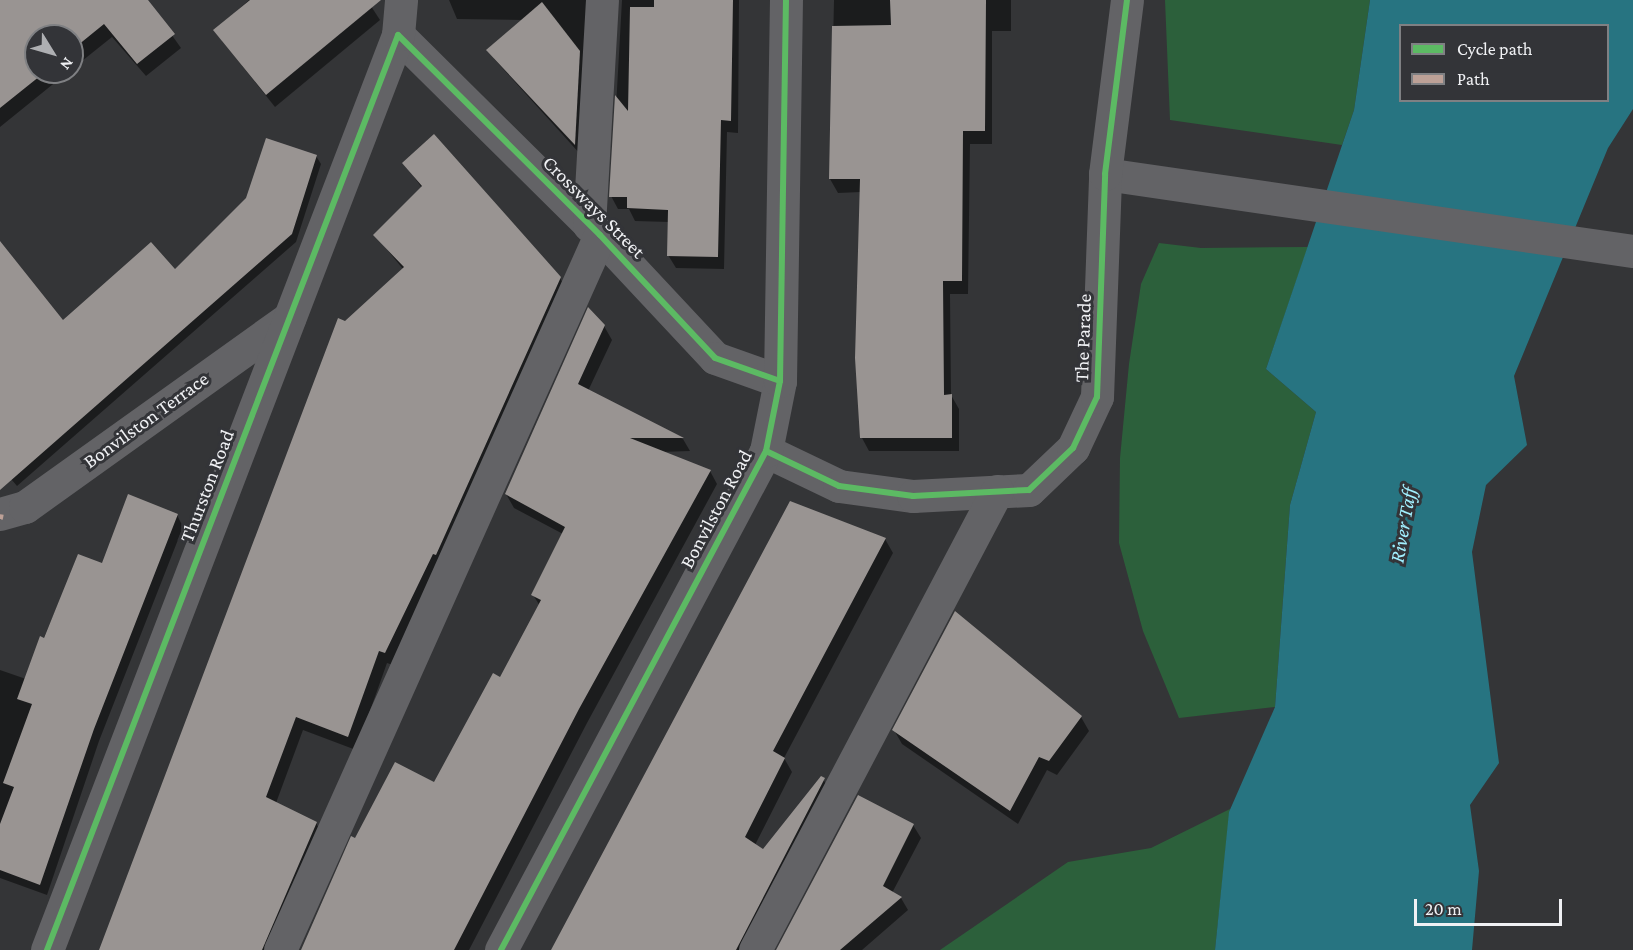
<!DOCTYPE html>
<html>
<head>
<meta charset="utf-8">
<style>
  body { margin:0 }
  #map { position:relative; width:1633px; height:950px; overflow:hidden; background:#343537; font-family:"Crimson Pro",serif }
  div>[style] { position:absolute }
  .green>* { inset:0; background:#2c603b }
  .water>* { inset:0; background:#277481 }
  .shadow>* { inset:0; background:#0007 }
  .building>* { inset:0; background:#999492 }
  .minor>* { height:33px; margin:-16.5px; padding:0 16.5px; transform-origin:16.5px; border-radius:16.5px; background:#636366 }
  .quiet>* { height:4.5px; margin-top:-2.25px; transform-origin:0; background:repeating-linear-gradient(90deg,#bda197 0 9px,transparent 0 13.5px) }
  .cycleway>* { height:6px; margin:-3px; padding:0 3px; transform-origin:3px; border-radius:3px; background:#5cba63 }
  span { translate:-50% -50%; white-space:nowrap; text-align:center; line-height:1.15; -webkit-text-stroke:6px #333438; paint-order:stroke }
  .street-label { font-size:20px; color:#f0f1f4 }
  .water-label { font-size:21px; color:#a2f0ff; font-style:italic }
  .legend { position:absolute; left:1399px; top:24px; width:210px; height:78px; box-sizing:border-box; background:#333438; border:2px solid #7f8083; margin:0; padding:8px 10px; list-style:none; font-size:18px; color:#f0f1f4 }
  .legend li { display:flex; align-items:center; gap:12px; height:30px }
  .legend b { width:30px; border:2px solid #7f8083 }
  .north { position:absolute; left:24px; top:24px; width:60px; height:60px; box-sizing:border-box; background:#333438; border:2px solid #7f8083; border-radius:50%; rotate:127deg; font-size:16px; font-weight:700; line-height:24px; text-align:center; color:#f0f1f4 }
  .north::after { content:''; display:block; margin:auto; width:21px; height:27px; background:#aeafb2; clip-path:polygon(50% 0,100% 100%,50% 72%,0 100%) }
  .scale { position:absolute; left:1414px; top:899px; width:148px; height:27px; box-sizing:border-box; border:3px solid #f0f1f4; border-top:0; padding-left:8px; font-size:18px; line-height:21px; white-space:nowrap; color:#f0f1f4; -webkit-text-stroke:4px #333438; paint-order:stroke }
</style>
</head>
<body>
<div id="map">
  <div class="green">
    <div style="clip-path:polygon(1165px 0,1370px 0,1354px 110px,1342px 145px,1170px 120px)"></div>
    <div style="clip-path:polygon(1159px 243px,1201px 248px,1308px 247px,1266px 369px,1316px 412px,1290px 505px,1275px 707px,1179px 718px,1143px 631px,1119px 543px,1120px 458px,1129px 364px,1141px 284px)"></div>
    <div style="clip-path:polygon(1230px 809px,1215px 950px,940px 950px,1068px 862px,1151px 848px)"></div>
  </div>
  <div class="water">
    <div style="clip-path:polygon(evenodd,1370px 0,1633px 0,1633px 109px,1608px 148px,1514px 376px,1527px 445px,1486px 485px,1472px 552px,1499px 763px,1470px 805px,1479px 871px,1472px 950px,1215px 950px,1229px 812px,1275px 707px,1290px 505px,1316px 412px,1266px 369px,1354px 110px,1370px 0,1400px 26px,1608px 26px,1608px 100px,1400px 100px,1400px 26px)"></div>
  </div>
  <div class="shadow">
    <div style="clip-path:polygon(10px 0,147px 0,181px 48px,146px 76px,112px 37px,72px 69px,72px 36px,36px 36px,36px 72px,68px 72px,0 127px,0 9px)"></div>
    <div style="clip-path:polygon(249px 0,367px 0,380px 20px,275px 107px,214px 31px)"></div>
    <div style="clip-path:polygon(449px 0,598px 0,581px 155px,487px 51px,524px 20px,457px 19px)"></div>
    <div style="clip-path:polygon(622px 0,739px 0,738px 133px,727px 132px,724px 269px,676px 268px,668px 255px,669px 222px,635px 221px,629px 209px,618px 209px,611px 196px)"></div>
    <div style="clip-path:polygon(834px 0,1011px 0,1011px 31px,992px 31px,992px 144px,970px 144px,968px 294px,950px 294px,951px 395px,959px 409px,959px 451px,869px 451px,862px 438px,861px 192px,838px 193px,830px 179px)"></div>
    <div style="clip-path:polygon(316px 156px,321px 164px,296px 242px,17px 486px,0 466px,0 264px,62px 322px,175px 271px)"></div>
    <div style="clip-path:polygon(404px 163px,560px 278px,567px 291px,393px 665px,387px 663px,356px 750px,303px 730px,276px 803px,316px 823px,323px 836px,274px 950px,102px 950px,346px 323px,403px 269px,375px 235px,422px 188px)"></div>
    <div style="clip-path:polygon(604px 326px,612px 340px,588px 391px,683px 439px,690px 451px,660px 452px,710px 471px,717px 484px,587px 723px,469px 950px,312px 950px,355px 840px,434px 784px,500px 678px,540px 606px,533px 595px,563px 534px,514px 508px,506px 494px)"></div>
    <div style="clip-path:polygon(177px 515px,183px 527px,99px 741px,47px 895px,0 878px,0 670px,26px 679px,79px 556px,103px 565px)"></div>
    <div style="clip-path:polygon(885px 539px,893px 553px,784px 758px,792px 772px,755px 845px,764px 851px,823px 779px,831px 793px,748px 950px,552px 950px)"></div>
    <div style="clip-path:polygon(1081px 717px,1089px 731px,1057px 775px,1047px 770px,1018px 824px,902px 744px,894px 730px)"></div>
    <div style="clip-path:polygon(913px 825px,921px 838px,892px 893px,901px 898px,908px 910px,862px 950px,780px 950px)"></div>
  </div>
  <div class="building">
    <div style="clip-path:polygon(0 0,148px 0,175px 34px,137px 64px,104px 24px,72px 50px,72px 36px,36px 36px,36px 72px,45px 72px,0 108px)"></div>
    <div style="clip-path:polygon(250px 0,381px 0,266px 95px,213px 30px)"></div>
    <div style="clip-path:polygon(654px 0,733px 0,731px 121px,721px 120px,718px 257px,667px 256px,668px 210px,627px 208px,627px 197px,609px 197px,615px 95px,628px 111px,630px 7px,654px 7px)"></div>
    <div style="clip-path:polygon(890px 0,986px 0,985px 131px,963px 131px,962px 281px,943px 281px,944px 395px,952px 394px,952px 438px,860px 438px,855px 358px,860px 179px,829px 179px,832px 26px,891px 25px)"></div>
    <div style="clip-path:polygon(542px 2px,580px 51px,575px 145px,486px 50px)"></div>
    <div style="clip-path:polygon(434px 134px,561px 277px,436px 555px,433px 554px,385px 653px,379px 651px,348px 737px,296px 717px,266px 797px,317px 822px,262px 950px,99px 950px,338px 318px,345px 321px,404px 267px,373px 235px,422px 186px,402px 163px)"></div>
    <div style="clip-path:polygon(266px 138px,317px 155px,292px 234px,0 490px,0 241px,63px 320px,151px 242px,175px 269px,246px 198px)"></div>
    <div style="clip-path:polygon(588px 307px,605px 325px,578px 384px,684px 438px,630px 438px,711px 470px,579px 709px,454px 950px,301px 950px,351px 836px,355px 838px,395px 762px,434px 782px,493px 673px,500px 677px,541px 600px,531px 595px,565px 527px,505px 494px)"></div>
    <div style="clip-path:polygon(128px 494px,178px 514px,94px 729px,40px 885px,0 870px,0 824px,14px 787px,3px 783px,32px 704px,17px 699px,40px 636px,44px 638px,78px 554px,102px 563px)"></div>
    <div style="clip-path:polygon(790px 501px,886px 538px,773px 751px,785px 758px,745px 837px,763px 849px,821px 776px,825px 778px,736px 950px,551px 950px)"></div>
    <div style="clip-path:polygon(955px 611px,1082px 716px,1049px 761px,1039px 757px,1010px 811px,892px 730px)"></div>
    <div style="clip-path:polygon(858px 795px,914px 824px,883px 886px,902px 897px,840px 950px,776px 950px)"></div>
  </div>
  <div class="minor">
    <div style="left:398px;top:35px;width:284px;rotate:44.7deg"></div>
    <div style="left:600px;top:235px;width:168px;rotate:46.9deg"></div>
    <div style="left:715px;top:358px;width:69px;rotate:19.5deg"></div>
    <div style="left:1105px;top:174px;width:534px;rotate:8.3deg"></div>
    <div style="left:589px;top:225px;width:225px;rotate:-86.7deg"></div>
    <div style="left:766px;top:451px;width:81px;rotate:25.6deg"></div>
    <div style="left:839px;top:486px;width:75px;rotate:7.7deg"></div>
    <div style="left:913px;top:496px;width:116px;rotate:-3deg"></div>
    <div style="left:1029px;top:490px;width:61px;rotate:-43.7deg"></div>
    <div style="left:1073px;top:448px;width:56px;rotate:-64.8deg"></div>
    <div style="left:1097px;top:397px;width:223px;rotate:-87.9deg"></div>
    <div style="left:1105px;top:174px;width:175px;rotate:-82.8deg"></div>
    <div style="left:0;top:514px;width:26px;rotate:-16deg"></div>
    <div style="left:25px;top:507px;width:325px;rotate:-35.6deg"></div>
    <div style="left:47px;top:950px;width:980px;rotate:-69.01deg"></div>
    <div style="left:398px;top:35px;width:35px;rotate:-85deg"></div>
    <div style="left:280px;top:950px;width:783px;rotate:-65.89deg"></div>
    <div style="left:501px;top:950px;width:565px;rotate:-62.03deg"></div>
    <div style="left:766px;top:451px;width:71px;rotate:-78.7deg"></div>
    <div style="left:780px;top:381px;width:381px;rotate:-89.1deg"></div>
    <div style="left:755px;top:950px;width:519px;rotate:-62.2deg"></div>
  </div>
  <div class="quiet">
    <div style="left:0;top:519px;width:5px;rotate:-79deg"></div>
  </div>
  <div class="cycleway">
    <div style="left:766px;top:451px;width:81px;rotate:25.6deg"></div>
    <div style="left:839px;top:486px;width:75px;rotate:7.7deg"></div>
    <div style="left:913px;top:496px;width:116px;rotate:-3deg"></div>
    <div style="left:1029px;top:490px;width:61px;rotate:-43.7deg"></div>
    <div style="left:1073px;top:448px;width:56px;rotate:-64.8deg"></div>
    <div style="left:1097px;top:397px;width:223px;rotate:-87.9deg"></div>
    <div style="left:1105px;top:174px;width:175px;rotate:-82.8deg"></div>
    <div style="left:47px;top:950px;width:980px;rotate:-69.01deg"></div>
    <div style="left:398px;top:35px;width:284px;rotate:44.7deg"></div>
    <div style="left:600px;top:235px;width:168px;rotate:46.9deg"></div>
    <div style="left:715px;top:358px;width:69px;rotate:19.5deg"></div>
    <div style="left:501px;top:950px;width:565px;rotate:-62.03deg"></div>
    <div style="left:766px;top:451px;width:71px;rotate:-78.7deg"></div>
    <div style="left:780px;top:381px;width:381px;rotate:-89.1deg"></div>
  </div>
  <div class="street-label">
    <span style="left:594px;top:207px;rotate:45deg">Crossways Street</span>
    <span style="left:1083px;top:338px;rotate:-88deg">The Parade</span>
    <span style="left:146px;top:420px;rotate:-36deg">Bonvilston Terrace</span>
    <span style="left:207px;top:486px;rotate:-69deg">Thurston Road</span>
    <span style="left:716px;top:509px;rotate:-62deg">Bonvilston Road</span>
  </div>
  <div class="water-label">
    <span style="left:1403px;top:525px;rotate:-80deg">River Taff</span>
  </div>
  <ul class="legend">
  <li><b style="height:8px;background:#5cba63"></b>Cycle path</li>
  <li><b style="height:8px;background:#bda197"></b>Path</li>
  </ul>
  <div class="north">N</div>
  <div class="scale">20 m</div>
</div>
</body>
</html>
